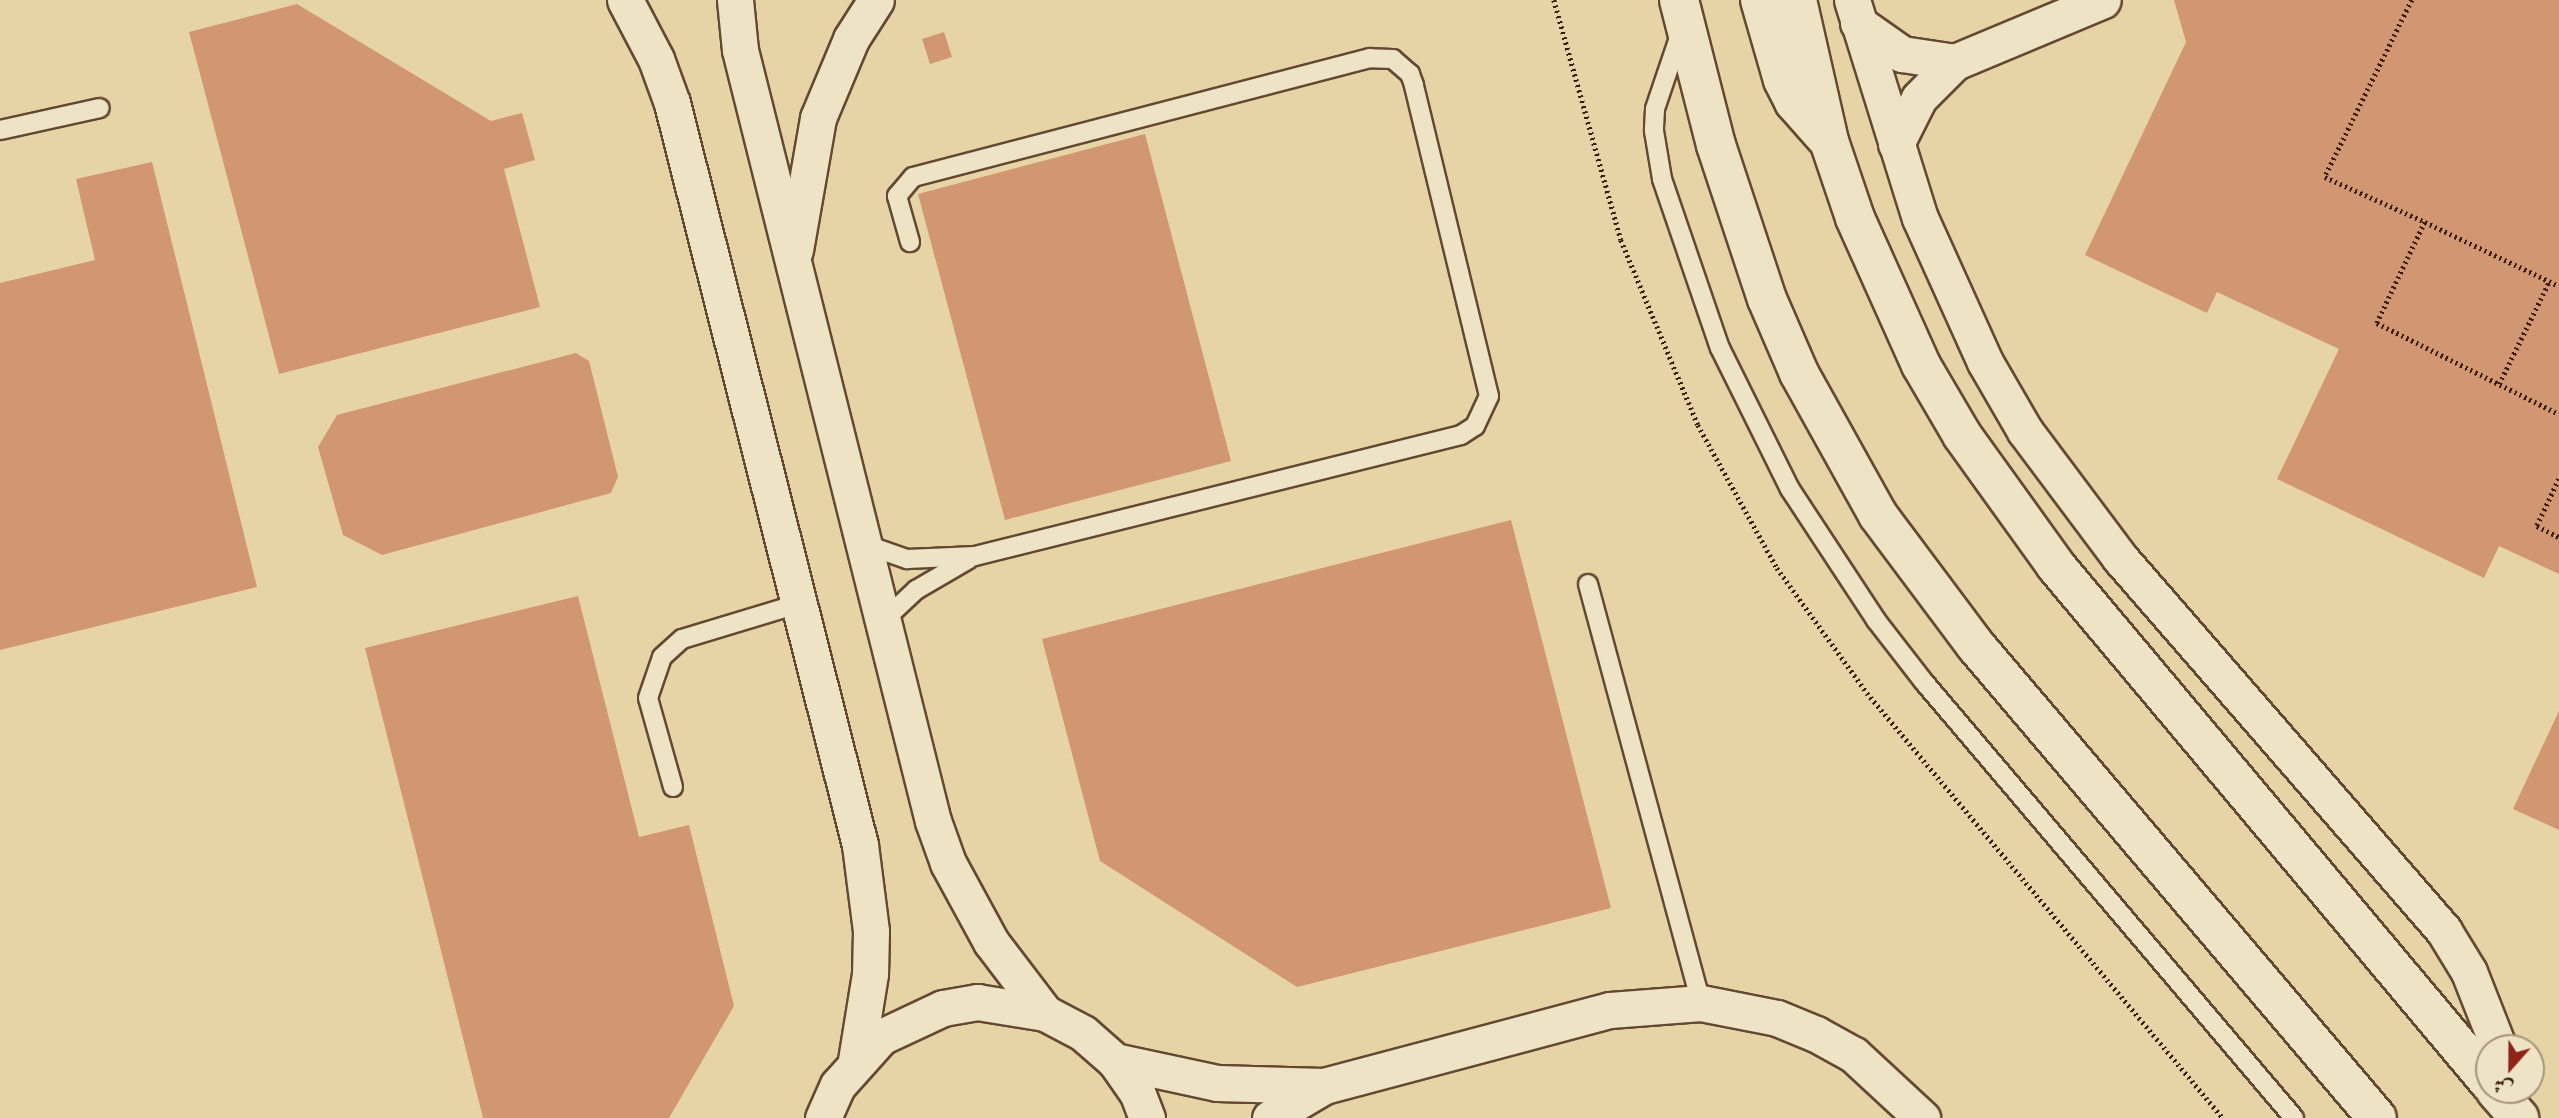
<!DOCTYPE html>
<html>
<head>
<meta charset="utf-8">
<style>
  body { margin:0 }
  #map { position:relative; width:2559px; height:1118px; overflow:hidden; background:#e7d4a6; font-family:"Libre Bodoni",Amiri,serif }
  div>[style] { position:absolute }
  .building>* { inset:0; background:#d19672 }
  .path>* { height:4.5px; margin-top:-2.25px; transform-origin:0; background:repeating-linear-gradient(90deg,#391b0b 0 2px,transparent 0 5.5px) }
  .roads { filter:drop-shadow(2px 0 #644932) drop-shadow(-2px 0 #644932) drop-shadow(0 2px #644932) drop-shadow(0 -2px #644932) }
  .lane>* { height:18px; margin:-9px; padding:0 9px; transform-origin:9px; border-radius:9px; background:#efe3c5 }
  .street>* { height:35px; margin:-17.5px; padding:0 17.5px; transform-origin:17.5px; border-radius:17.5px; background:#efe3c5 }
  .secondary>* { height:38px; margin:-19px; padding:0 19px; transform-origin:19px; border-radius:19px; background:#efe3c5 }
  span { translate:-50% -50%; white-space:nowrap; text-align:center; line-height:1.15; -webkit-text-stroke:6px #efe3c5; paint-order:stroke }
  .north { position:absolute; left:2475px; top:1034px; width:70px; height:70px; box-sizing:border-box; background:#efe3c5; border:2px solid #a6937b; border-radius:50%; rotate:201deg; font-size:19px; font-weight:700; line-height:28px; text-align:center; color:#391b0b }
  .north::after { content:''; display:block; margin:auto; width:24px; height:32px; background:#8f2418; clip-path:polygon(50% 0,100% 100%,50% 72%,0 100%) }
</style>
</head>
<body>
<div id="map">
  <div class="building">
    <div style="clip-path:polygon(2174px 0,2559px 0,2559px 574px,2499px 546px,2484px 578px,2277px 479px,2339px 349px,2217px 292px,2207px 313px,2085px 255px,2186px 42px)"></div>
    <div style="clip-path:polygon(297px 4px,491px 121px,522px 113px,535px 160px,504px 169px,540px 307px,279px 374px,189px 32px)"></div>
    <div style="clip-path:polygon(944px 32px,952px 57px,930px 64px,922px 39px)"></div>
    <div style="clip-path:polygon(1145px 134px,1231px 461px,1005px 520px,918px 194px)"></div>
    <div style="clip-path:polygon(152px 162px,257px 587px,0 650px,0 283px,95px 260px,76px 179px)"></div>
    <div style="clip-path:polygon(576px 353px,589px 361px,618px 477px,611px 493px,382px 555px,343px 535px,318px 447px,337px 415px)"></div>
    <div style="clip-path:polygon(1511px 520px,1611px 908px,1297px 987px,1100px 861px,1042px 639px)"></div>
    <div style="clip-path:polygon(578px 596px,639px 837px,689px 825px,734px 1006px,669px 1118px,483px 1118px,365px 648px)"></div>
    <div style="clip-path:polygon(2559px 711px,2559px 830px,2513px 809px)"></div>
  </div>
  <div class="path">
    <div style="left:1554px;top:0;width:249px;rotate:74.4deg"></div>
    <div style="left:1621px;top:240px;width:200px;rotate:67.4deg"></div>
    <div style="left:1698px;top:425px;width:163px;rotate:61.1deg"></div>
    <div style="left:1777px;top:568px;width:154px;rotate:54.2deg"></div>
    <div style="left:1867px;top:693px;width:554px;rotate:50.05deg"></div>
    <div style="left:2412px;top:0;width:197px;rotate:116.2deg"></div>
    <div style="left:2325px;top:177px;width:110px;rotate:24.2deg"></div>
    <div style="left:2425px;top:222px;width:112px;rotate:115.4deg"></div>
    <div style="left:2377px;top:323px;width:203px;rotate:26.6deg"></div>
    <div style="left:2425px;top:222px;width:148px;rotate:25.5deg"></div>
    <div style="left:2499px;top:384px;width:114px;rotate:-63.9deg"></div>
    <div style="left:2559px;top:479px;width:52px;rotate:115.1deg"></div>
    <div style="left:2537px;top:526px;width:25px;rotate:27deg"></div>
  </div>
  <div class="roads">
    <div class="lane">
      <div style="left:1681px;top:32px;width:81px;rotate:108.7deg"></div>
      <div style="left:1655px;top:109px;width:22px;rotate:93deg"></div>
      <div style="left:1654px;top:131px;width:49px;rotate:80.5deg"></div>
      <div style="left:1662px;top:179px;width:179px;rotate:71.1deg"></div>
      <div style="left:1720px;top:348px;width:157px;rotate:63.6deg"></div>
      <div style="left:1790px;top:489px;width:157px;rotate:56.7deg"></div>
      <div style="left:1876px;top:620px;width:78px;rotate:52.3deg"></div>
      <div style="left:1924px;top:682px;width:572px;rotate:49.68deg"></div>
      <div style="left:0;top:130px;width:102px;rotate:-12.4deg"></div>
      <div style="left:864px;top:544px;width:46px;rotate:19.2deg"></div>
      <div style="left:907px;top:559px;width:68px;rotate:-2.5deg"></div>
      <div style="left:975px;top:556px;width:501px;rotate:-13.98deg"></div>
      <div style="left:1461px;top:435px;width:17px;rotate:-33deg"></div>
      <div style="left:1475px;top:426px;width:33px;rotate:-65deg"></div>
      <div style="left:1489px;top:396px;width:320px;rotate:-103.6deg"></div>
      <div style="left:1414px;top:85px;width:12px;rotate:-110deg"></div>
      <div style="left:1410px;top:74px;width:23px;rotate:-139deg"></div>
      <div style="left:1393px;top:59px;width:23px;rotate:-178deg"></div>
      <div style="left:1370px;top:58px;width:472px;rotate:165.4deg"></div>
      <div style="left:913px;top:177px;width:25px;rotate:130deg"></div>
      <div style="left:897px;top:196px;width:48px;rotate:74.2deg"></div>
      <div style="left:1588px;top:584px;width:434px;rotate:74.9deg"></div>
      <div style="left:882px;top:622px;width:47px;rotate:-43.3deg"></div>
      <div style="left:916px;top:590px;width:61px;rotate:-30.3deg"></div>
      <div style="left:673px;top:787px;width:92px;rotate:-105.7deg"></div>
      <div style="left:648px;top:698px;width:43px;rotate:-71.1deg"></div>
      <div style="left:662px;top:657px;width:27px;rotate:-42deg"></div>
      <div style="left:682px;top:639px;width:121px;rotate:-16.8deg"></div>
    </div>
    <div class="street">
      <div style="left:625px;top:0;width:67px;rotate:62.3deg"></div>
      <div style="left:656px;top:59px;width:47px;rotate:70deg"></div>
      <div style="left:672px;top:103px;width:765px;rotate:75.78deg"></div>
      <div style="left:860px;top:845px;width:87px;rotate:82.7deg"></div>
      <div style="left:871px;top:931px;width:43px;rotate:91.3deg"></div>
      <div style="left:870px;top:974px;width:87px;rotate:99.2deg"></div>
      <div style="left:735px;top:0;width:50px;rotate:84.3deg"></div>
      <div style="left:740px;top:50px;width:795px;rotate:75.95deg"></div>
      <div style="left:933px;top:821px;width:45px;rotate:70.3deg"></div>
      <div style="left:948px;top:863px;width:90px;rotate:61.4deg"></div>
      <div style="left:991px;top:942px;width:89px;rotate:52.7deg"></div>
      <div style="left:1852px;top:0;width:228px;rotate:72.7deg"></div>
      <div style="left:1920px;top:218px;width:158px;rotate:65.7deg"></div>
      <div style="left:1985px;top:362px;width:80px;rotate:59.9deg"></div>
      <div style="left:2025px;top:431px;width:159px;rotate:53.2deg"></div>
      <div style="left:2120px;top:558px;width:494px;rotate:49deg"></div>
      <div style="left:2444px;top:931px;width:48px;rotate:58.6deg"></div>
      <div style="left:2469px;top:972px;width:82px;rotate:68.5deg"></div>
      <div style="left:1858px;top:23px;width:54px;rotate:35.2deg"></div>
      <div style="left:1902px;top:54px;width:54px;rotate:8.6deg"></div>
      <div style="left:1896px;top:144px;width:51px;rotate:-63.4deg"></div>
      <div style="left:1919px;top:98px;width:51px;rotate:-45deg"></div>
      <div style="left:1955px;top:62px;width:160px;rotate:-22.7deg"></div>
      <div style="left:795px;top:250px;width:134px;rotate:-80.1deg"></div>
      <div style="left:818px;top:118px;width:86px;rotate:-67.3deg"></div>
      <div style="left:851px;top:39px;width:46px;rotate:-57.3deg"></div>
      <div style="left:1115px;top:1061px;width:104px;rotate:12.2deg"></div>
      <div style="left:1217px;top:1083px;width:107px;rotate:1.6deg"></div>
      <div style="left:1324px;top:1086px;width:296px;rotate:-14.9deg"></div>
      <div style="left:1610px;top:1010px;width:91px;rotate:-4.4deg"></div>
      <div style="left:1701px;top:1003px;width:77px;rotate:11.2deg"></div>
      <div style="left:1777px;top:1018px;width:42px;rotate:22.3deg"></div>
      <div style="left:1816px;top:1034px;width:43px;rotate:28.9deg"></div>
      <div style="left:1854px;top:1055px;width:93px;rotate:42.8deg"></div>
      <div style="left:823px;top:1118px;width:36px;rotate:-66deg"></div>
      <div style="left:838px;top:1085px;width:64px;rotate:-48.1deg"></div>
      <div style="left:881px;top:1037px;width:68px;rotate:-25.1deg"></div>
      <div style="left:943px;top:1008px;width:35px;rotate:-10deg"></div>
      <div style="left:977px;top:1002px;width:69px;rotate:9.2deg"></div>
      <div style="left:1045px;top:1013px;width:43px;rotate:27.8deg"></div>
      <div style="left:1083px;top:1033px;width:43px;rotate:41.2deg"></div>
      <div style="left:1115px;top:1061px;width:38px;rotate:55deg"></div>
      <div style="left:1137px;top:1092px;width:28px;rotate:69deg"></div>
      <div style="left:1270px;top:1118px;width:63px;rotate:-30.7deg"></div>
    </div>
    <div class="secondary">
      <div style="left:1679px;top:0;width:150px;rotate:75.7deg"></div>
      <div style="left:1716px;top:145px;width:162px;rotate:71.7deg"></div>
      <div style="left:1767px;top:299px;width:81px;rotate:66.6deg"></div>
      <div style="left:1799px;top:373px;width:162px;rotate:60.9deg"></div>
      <div style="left:1878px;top:515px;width:164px;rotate:53.2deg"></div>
      <div style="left:1976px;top:646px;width:619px;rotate:49.65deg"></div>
      <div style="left:1760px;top:0;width:83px;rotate:74deg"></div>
      <div style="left:1783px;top:80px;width:25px;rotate:63deg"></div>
      <div style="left:1794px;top:102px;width:47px;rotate:48.5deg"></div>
      <div style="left:1797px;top:0;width:145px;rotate:77.2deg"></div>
      <div style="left:1829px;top:141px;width:81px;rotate:71.3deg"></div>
      <div style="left:1855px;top:218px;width:161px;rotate:65.8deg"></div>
      <div style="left:1921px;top:365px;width:81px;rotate:59.6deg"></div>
      <div style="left:1962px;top:435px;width:161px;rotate:54.3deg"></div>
      <div style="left:2056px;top:566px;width:674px;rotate:50deg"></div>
      <div style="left:2495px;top:1090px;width:37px;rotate:49deg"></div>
    </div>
  </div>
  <div class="north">ش</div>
</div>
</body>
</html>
